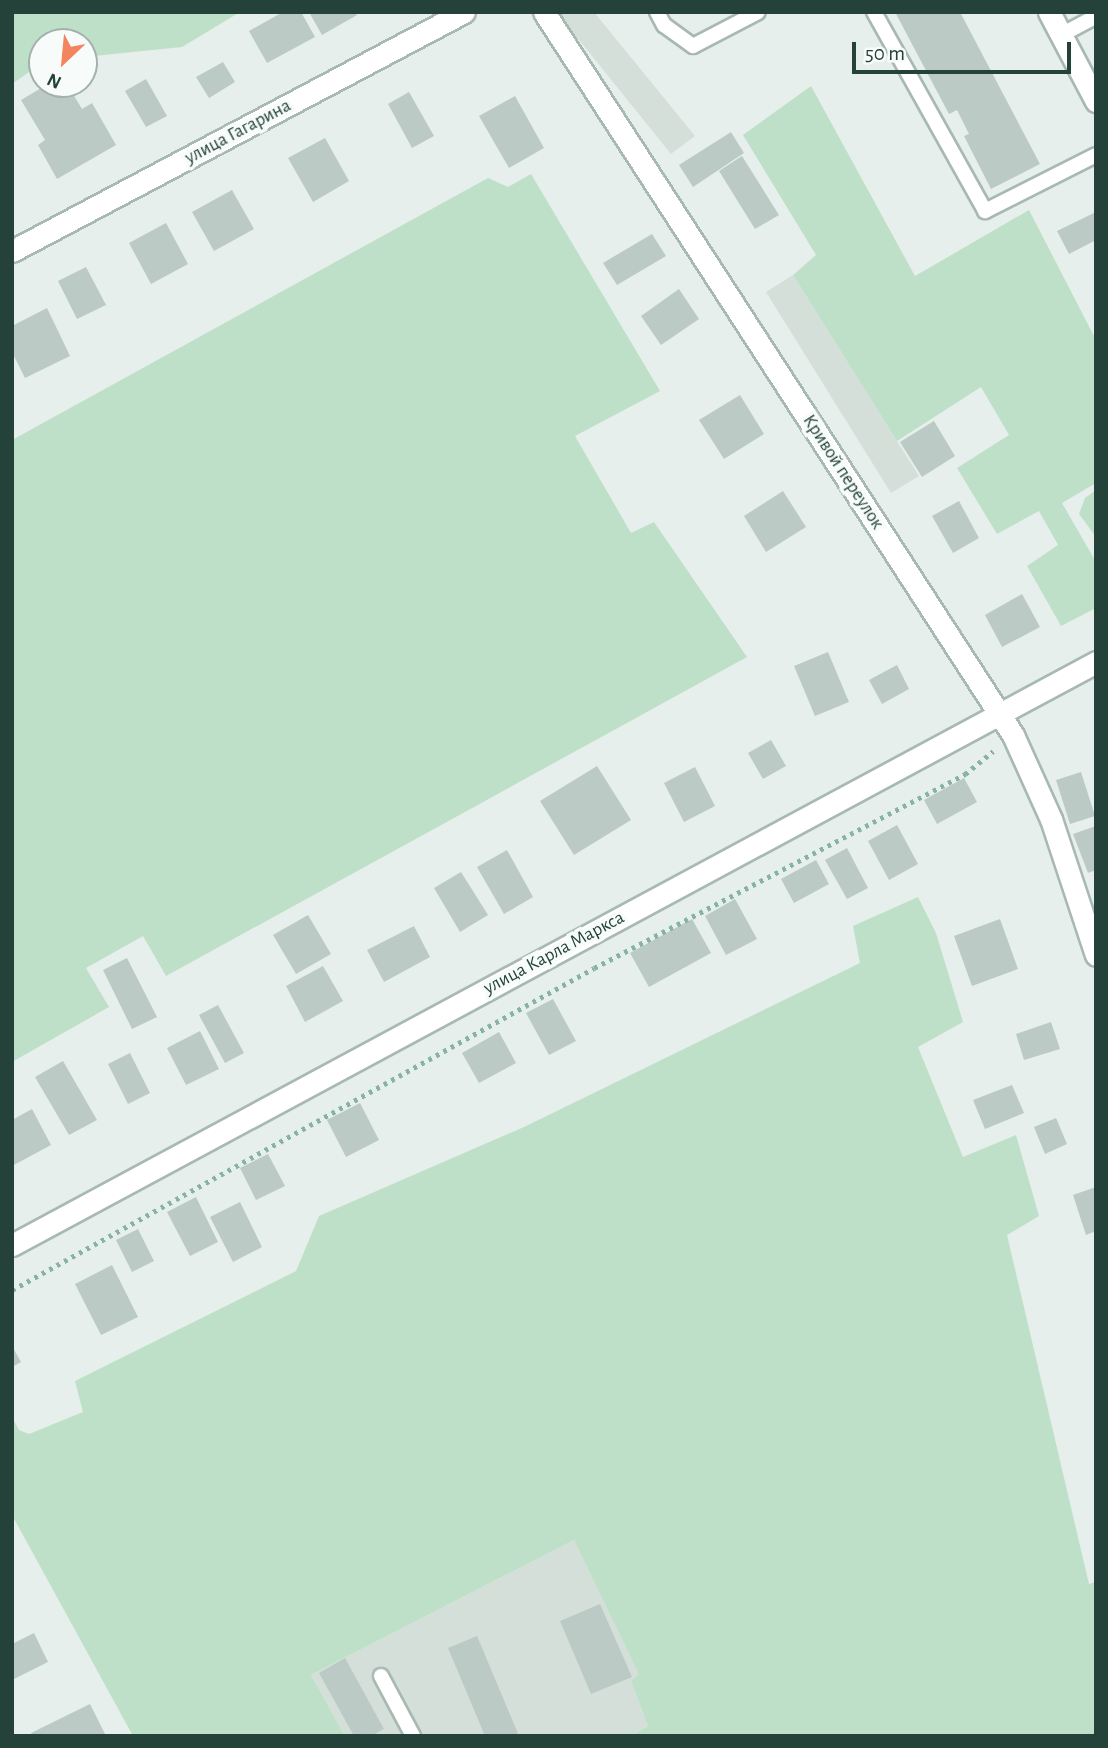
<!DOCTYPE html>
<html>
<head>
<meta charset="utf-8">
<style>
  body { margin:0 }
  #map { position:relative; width:1108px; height:1748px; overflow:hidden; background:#e6efeb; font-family:"Alegreya Sans",sans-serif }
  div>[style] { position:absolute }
  .built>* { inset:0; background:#d4dfda }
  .green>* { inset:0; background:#bfe0c8 }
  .building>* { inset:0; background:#bbcac4 }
  .path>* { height:4.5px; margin-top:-2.25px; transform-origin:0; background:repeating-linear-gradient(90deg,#86b3a5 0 3.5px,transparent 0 8.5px) }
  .roads { filter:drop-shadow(2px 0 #a8b8b2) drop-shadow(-2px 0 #a8b8b2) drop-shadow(0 2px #a8b8b2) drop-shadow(0 -2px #a8b8b2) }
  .lane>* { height:14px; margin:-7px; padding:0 7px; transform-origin:7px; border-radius:7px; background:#fff }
  .street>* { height:21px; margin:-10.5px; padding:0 10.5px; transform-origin:10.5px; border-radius:10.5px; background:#fff }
  .secondary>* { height:21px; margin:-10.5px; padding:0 10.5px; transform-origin:10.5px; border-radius:10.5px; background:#fff }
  span { translate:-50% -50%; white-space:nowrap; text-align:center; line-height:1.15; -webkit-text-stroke:7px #f7fbf9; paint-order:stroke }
  .street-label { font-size:19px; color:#24423a }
  .frame { position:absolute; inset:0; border:14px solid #24423a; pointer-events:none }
  .north { position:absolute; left:28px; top:28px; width:70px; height:70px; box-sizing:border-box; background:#f7fbf9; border:2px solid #a3b1ad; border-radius:50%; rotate:206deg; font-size:19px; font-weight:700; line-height:28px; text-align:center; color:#24423a }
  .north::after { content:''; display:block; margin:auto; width:24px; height:32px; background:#f4845f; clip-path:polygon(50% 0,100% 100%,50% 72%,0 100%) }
  .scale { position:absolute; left:852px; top:42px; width:219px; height:32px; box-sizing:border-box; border:4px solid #24423a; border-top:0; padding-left:9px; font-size:21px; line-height:24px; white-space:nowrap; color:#24423a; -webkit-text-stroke:5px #f7fbf9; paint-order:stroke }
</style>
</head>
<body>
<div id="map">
  <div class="built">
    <div style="clip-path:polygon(562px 12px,594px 12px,695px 136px,671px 154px,559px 15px)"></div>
    <div style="clip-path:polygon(793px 275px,919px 476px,891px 493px,766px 292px)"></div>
    <div style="clip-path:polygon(574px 1540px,640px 1674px,631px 1681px,648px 1726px,631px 1736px,345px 1736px,311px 1675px)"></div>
  </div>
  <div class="green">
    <div style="clip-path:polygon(12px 12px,240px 12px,182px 47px,84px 57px,84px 42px,42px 42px,42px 63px,12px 84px)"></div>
    <div style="clip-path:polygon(811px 86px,915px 276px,1029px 210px,1096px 340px,1096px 483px,1062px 503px,1096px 562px,1096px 608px,1061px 626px,1027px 566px,1058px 545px,1039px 511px,997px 534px,957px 468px,1009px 435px,981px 387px,897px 441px,793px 275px,816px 255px,743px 135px)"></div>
    <div style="clip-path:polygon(531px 174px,660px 391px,575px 436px,631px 533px,654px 522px,747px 657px,166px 976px,143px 936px,86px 968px,109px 1007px,12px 1062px,12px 440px,488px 178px,508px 187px)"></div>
    <div style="clip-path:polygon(1096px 490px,1096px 537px,1079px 514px,1085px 498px)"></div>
    <div style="clip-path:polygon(918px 897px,936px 933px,963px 1022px,918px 1047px,963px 1157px,1016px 1135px,1039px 1216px,1007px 1235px,1089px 1584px,1096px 1582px,1096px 1736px,631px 1736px,648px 1726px,631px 1681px,639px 1674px,574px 1540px,311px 1675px,345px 1736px,133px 1736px,12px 1515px,12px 1417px,19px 1430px,29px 1434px,83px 1412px,75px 1381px,296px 1271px,319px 1216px,524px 1127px,860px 963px,853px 926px)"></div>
  </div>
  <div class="building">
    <div style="clip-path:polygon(283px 12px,301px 12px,315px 37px,267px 63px,249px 31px)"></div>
    <div style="clip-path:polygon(309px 12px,355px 12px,357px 15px,322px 35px)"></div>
    <div style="clip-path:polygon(895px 12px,960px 12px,1040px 164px,991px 189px,964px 136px,969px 134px,957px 110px,949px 114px)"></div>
    <div style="clip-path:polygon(223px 62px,235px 82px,209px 98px,196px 77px)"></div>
    <div style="clip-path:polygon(146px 79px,167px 116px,146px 127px,125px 91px)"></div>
    <div style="clip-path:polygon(48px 84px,67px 84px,82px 109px,92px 103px,116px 145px,57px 179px,38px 145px,45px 140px,21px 100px)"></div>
    <div style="clip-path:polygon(409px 92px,434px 136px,412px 148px,388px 104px)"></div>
    <div style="clip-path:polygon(515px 96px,544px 148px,509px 168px,479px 116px)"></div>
    <div style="clip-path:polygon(731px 132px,744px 153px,693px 187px,679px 165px)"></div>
    <div style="clip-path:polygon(325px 138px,349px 181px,313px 202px,288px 158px)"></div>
    <div style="clip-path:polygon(742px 156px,779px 215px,755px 229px,719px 171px)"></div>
    <div style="clip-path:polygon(232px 190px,254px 229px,214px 251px,192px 212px)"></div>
    <div style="clip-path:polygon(1096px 212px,1096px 240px,1069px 254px,1057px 231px)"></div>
    <div style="clip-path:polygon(166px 223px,188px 264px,151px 284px,129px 243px)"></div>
    <div style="clip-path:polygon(652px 234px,666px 256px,617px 285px,603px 263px)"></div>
    <div style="clip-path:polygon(86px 267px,106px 305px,77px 319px,58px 281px)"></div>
    <div style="clip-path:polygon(679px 289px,699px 319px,661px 345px,641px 316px)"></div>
    <div style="clip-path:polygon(47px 308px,70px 356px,25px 378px,12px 352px,12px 326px)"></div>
    <div style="clip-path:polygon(740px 395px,764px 434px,724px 459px,699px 420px)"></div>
    <div style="clip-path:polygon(934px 421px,955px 456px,922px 477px,900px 442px)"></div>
    <div style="clip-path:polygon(783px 491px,806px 527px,766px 552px,744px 516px)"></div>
    <div style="clip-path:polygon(959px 501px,979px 538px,953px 553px,932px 516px)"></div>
    <div style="clip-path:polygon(1022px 594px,1040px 627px,1002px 647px,985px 615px)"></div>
    <div style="clip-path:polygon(828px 652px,849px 702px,815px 716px,794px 666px)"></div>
    <div style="clip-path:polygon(897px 665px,909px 689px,882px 704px,869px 680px)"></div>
    <div style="clip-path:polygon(771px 740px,786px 766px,763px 779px,748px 753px)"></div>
    <div style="clip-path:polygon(597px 766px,631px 820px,574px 855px,540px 801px)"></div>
    <div style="clip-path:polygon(695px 767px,715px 806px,684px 822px,664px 783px)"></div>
    <div style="clip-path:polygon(1081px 772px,1095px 816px,1070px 824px,1056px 780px)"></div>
    <div style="clip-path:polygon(964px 778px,977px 802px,937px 824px,924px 800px)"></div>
    <div style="clip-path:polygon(897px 825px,918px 864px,889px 880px,868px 841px)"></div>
    <div style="clip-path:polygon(1096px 826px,1096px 870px,1088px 873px,1073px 834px)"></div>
    <div style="clip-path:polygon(847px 848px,868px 888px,847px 899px,825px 860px)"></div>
    <div style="clip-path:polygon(507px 850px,533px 897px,504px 914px,477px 867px)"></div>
    <div style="clip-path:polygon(816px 860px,829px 884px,794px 903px,781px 879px)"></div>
    <div style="clip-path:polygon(461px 872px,488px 915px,460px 932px,434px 888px)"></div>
    <div style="clip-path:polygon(735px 899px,757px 939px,726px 955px,705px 916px)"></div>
    <div style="clip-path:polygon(308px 915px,331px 954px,296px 974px,273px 935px)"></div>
    <div style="clip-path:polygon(692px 919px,711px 953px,649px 987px,630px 953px)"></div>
    <div style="clip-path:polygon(1000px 919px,1018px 969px,972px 986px,954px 936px)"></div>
    <div style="clip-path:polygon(414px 926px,430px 957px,384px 982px,367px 950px)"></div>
    <div style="clip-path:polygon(127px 958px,157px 1017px,132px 1029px,103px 970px)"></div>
    <div style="clip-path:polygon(323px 966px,343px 1001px,305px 1022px,286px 986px)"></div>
    <div style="clip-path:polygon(553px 999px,576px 1041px,549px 1055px,526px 1013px)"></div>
    <div style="clip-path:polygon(218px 1005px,244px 1053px,225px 1063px,199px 1015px)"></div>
    <div style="clip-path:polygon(1051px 1022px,1060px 1049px,1024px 1060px,1016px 1034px)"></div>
    <div style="clip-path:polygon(200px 1031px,219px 1069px,186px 1085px,167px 1048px)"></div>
    <div style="clip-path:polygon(499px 1032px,516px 1063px,479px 1083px,462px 1053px)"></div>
    <div style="clip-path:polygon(130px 1053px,150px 1093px,128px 1104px,108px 1064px)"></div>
    <div style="clip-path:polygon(63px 1061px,97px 1120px,69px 1135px,35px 1077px)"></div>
    <div style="clip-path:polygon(1012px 1085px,1024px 1113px,985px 1129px,973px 1100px)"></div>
    <div style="clip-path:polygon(360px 1103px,379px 1140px,346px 1157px,327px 1120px)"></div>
    <div style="clip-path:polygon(32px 1109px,51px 1145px,12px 1166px,12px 1120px)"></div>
    <div style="clip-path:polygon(1056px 1118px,1067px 1144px,1045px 1154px,1034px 1127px)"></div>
    <div style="clip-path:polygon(268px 1154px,285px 1186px,256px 1200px,240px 1168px)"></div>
    <div style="clip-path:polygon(1096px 1187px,1096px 1231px,1086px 1235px,1073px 1195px)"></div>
    <div style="clip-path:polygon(196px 1197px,218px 1242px,190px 1256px,167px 1212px)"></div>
    <div style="clip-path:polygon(240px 1202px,262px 1247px,233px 1262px,210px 1217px)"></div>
    <div style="clip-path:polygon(138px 1229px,154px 1261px,132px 1272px,116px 1240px)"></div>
    <div style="clip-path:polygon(112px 1265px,138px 1317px,101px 1335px,75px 1284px)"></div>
    <div style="clip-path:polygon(12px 1346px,21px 1362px,12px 1367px)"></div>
    <div style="clip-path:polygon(600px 1604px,632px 1677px,591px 1694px,560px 1621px)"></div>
    <div style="clip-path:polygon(34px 1633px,48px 1662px,12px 1680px,12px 1644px)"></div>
    <div style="clip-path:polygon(477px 1636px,519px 1736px,485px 1736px,448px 1648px)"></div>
    <div style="clip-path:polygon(345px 1658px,384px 1729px,371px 1736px,354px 1736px,319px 1673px)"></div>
    <div style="clip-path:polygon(90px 1704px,105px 1734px,33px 1736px,31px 1733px)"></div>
  </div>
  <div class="path">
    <div style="left:12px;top:1290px;width:665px;rotate:-28.95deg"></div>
    <div style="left:594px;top:968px;width:419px;rotate:-27.6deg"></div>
    <div style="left:965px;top:774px;width:36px;rotate:-39deg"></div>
  </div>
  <div class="roads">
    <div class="lane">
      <div style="left:657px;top:12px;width:15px;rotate:62deg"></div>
      <div style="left:664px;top:25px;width:36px;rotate:36deg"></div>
      <div style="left:693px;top:46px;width:73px;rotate:-27.6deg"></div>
      <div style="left:874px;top:12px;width:228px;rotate:60.8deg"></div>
      <div style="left:985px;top:211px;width:124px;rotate:-26.8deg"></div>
      <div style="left:1061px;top:35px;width:40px;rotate:-28deg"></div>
      <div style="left:381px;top:1676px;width:68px;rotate:61.9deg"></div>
    </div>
    <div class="street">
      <div style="left:544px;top:12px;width:862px;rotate:57.03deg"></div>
      <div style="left:1013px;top:735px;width:92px;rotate:65.7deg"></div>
      <div style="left:1051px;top:819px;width:143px;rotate:71.7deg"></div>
      <div style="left:1049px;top:12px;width:101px;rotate:62.2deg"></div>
    </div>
    <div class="secondary">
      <div style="left:12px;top:251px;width:511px;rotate:-27.87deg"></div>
      <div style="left:12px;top:1245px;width:1231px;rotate:-28.27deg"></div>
    </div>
  </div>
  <div class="street-label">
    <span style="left:238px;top:132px;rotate:-28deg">улица Гагарина</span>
    <span style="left:843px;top:472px;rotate:57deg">Кривой переулок</span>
    <span style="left:554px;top:953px;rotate:-28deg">улица Карла Маркса</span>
  </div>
  <div class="frame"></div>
  <div class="north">N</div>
  <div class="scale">50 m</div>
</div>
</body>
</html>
